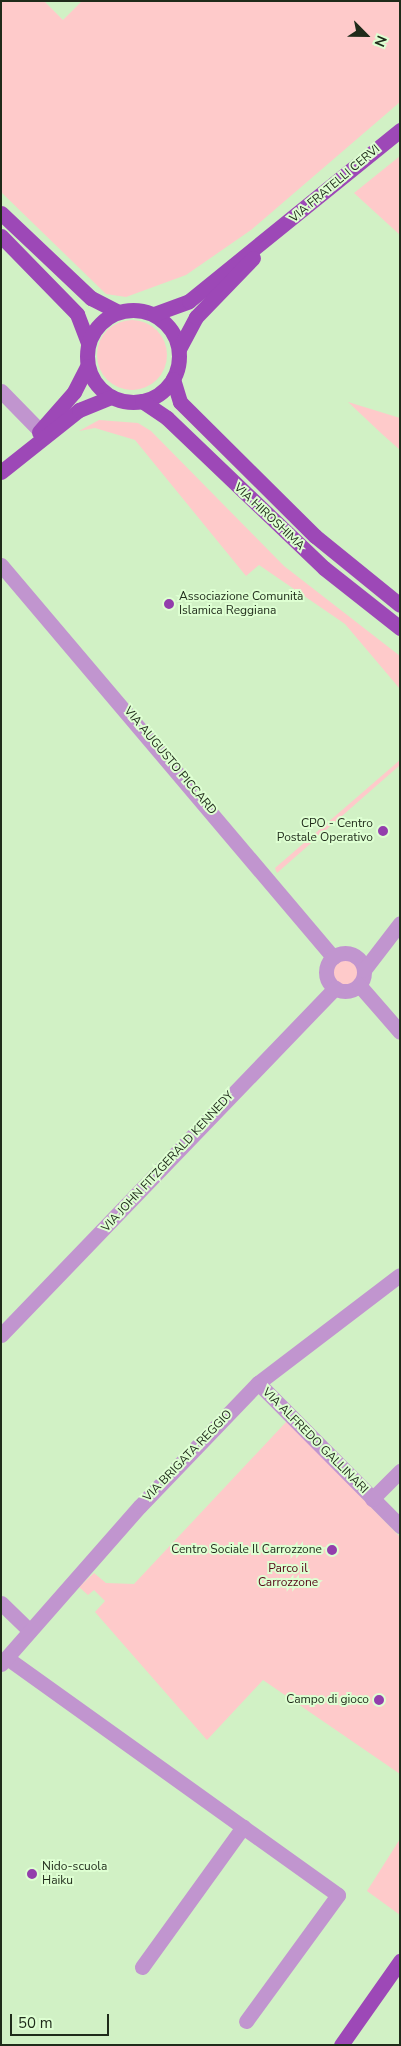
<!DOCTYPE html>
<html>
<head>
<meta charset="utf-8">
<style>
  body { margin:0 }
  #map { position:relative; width:401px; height:2046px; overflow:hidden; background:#d1f1c5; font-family:"Nunito Sans",sans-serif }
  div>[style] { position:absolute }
  .green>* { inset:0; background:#fecaca }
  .round { border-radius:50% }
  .minor>* { height:15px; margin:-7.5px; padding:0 7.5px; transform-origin:7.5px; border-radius:7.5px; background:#c195cf }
  .minor>.ring { margin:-7.5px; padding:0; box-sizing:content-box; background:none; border:15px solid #c195cf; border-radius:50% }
  .major>* { height:15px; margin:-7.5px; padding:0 7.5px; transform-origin:7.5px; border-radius:7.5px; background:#9d48b7 }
  .major>.ring { margin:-7.5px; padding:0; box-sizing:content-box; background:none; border:15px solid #9d48b7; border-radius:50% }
  .dots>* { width:14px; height:14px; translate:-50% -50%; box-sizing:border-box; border:2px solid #deffd2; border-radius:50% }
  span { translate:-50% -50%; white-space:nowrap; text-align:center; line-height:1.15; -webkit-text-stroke:4px #deffd2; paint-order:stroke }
  .street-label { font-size:12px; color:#1f2b1a }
  .poi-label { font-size:12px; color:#1f2b1a }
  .left { translate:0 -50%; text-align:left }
  .right { translate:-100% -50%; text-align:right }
  .park-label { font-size:12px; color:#550616 }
  .frame { position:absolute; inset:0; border:2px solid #1f2b1a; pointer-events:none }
  .north { position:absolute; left:341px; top:10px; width:50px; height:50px; -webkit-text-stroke:4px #deffd2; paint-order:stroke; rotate:113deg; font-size:14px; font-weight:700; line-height:20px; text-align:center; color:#1f2b1a }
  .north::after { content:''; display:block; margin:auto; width:18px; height:22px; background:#1f2b1a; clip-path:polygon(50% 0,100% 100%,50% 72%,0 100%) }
  .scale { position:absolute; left:10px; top:2014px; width:99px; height:22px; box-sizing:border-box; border:2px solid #1f2b1a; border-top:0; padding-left:6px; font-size:15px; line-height:18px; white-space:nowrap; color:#1f2b1a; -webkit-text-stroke:4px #deffd2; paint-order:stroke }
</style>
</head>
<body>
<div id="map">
  <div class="green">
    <div style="clip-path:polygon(1px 1px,44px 1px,63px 20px,82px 1px,400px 1px,400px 102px,251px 230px,186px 275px,126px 297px,106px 294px,1px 192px)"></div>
    <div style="clip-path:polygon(400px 156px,400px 235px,354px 193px)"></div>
    <div class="round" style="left:97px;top:320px;width:70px;height:70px"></div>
    <div style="clip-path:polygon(348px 402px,400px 418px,400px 450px,382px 434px)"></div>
    <div style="clip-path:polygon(99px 420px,138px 423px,151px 431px,284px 566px,400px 656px,400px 689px,345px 624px,259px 565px,246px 576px,135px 440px,95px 428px,79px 431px)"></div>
    <div style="clip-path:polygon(400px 760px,400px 765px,277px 873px,275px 868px)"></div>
    <div class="round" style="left:332px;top:960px;width:26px;height:26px"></div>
    <div style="clip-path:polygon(287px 1421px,400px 1537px,400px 1774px,263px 1680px,207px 1740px,95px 1612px,105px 1601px,94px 1590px,88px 1595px,79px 1587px,94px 1573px,106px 1583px,134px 1584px)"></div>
    <div style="clip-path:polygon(400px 1839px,400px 1915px,367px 1891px)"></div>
  </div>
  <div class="minor">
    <div style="left:1px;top:391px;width:56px;rotate:45.7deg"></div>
    <div style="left:1px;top:565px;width:514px;rotate:49.74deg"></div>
    <div class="ring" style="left:326px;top:953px;width:23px;height:23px"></div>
    <div style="left:364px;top:970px;width:59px;rotate:-52.5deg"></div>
    <div style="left:359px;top:985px;width:62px;rotate:48.9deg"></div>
    <div style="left:1px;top:1335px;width:482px;rotate:-46.1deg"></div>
    <div style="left:258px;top:1383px;width:202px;rotate:45.2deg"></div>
    <div style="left:372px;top:1499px;width:40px;rotate:-45deg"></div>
    <div style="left:1px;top:1603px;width:40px;rotate:44deg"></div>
    <div style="left:7px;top:1658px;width:407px;rotate:35.6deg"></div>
    <div style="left:338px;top:1895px;width:156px;rotate:126.1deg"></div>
    <div style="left:1px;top:1664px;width:210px;rotate:-48.7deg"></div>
    <div style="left:140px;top:1506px;width:170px;rotate:-46.2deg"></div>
    <div style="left:258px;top:1383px;width:178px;rotate:-37.3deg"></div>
    <div style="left:142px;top:1967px;width:173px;rotate:-54.2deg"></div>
  </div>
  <div class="major">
    <div style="left:1px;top:213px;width:124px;rotate:43.4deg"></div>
    <div style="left:91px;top:298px;width:30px;rotate:27deg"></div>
    <div style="left:1px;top:236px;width:109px;rotate:45.7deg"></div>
    <div style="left:77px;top:314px;width:31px;rotate:69deg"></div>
    <div class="ring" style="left:87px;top:310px;width:77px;height:77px"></div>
    <div style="left:154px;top:314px;width:37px;rotate:-20deg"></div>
    <div style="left:189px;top:301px;width:272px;rotate:-39deg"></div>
    <div style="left:179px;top:349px;width:36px;rotate:-62deg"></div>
    <div style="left:196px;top:317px;width:82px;rotate:-46deg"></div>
    <div style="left:173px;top:379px;width:24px;rotate:73deg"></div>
    <div style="left:180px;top:402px;width:190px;rotate:44.8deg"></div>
    <div style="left:315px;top:536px;width:109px;rotate:39.1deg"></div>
    <div style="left:142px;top:401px;width:30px;rotate:34deg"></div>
    <div style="left:167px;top:418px;width:217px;rotate:43.7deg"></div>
    <div style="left:324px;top:568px;width:97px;rotate:38.3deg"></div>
    <div style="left:39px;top:432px;width:53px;rotate:-48.8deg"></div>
    <div style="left:74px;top:392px;width:29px;rotate:-63deg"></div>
    <div style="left:1px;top:472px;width:100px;rotate:-38.5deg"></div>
    <div style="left:79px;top:410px;width:35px;rotate:-22deg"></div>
    <div style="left:341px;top:2045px;width:103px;rotate:-54.9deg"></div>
  </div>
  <div class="dots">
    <div style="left:169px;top:604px;background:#933eac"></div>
    <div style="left:383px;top:831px;background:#933eac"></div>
    <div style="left:332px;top:1550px;background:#933eac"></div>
    <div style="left:379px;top:1700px;background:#933eac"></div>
    <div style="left:32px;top:1874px;background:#933eac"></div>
  </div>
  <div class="street-label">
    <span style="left:335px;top:184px;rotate:-40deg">VIA FRATELLI CERVI</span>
    <span style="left:269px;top:517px;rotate:43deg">VIA HIROSHIMA</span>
    <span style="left:170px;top:761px;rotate:50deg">VIA AUGUSTO PICCARD</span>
    <span style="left:168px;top:1162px;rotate:-47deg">VIA JOHN FITZGERALD KENNEDY</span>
    <span style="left:315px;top:1441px;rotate:45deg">VIA ALFREDO GALLINARI</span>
    <span style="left:188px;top:1456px;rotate:-46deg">VIA BRIGATA REGGIO</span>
  </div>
  <div class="poi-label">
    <span class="left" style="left:179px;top:604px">Associazione Comunità<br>Islamica Reggiana</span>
    <span class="right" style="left:373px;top:831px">CPO - Centro<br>Postale Operativo</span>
    <span class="right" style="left:322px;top:1550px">Centro Sociale Il Carrozzone</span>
    <span class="right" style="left:369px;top:1700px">Campo di gioco</span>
    <span class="left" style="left:42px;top:1874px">Nido-scuola<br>Haiku</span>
  </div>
  <div class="park-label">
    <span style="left:288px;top:1576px">Parco il<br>Carrozzone</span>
  </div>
  <div class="frame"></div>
  <div class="north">N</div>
  <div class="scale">50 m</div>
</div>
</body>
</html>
